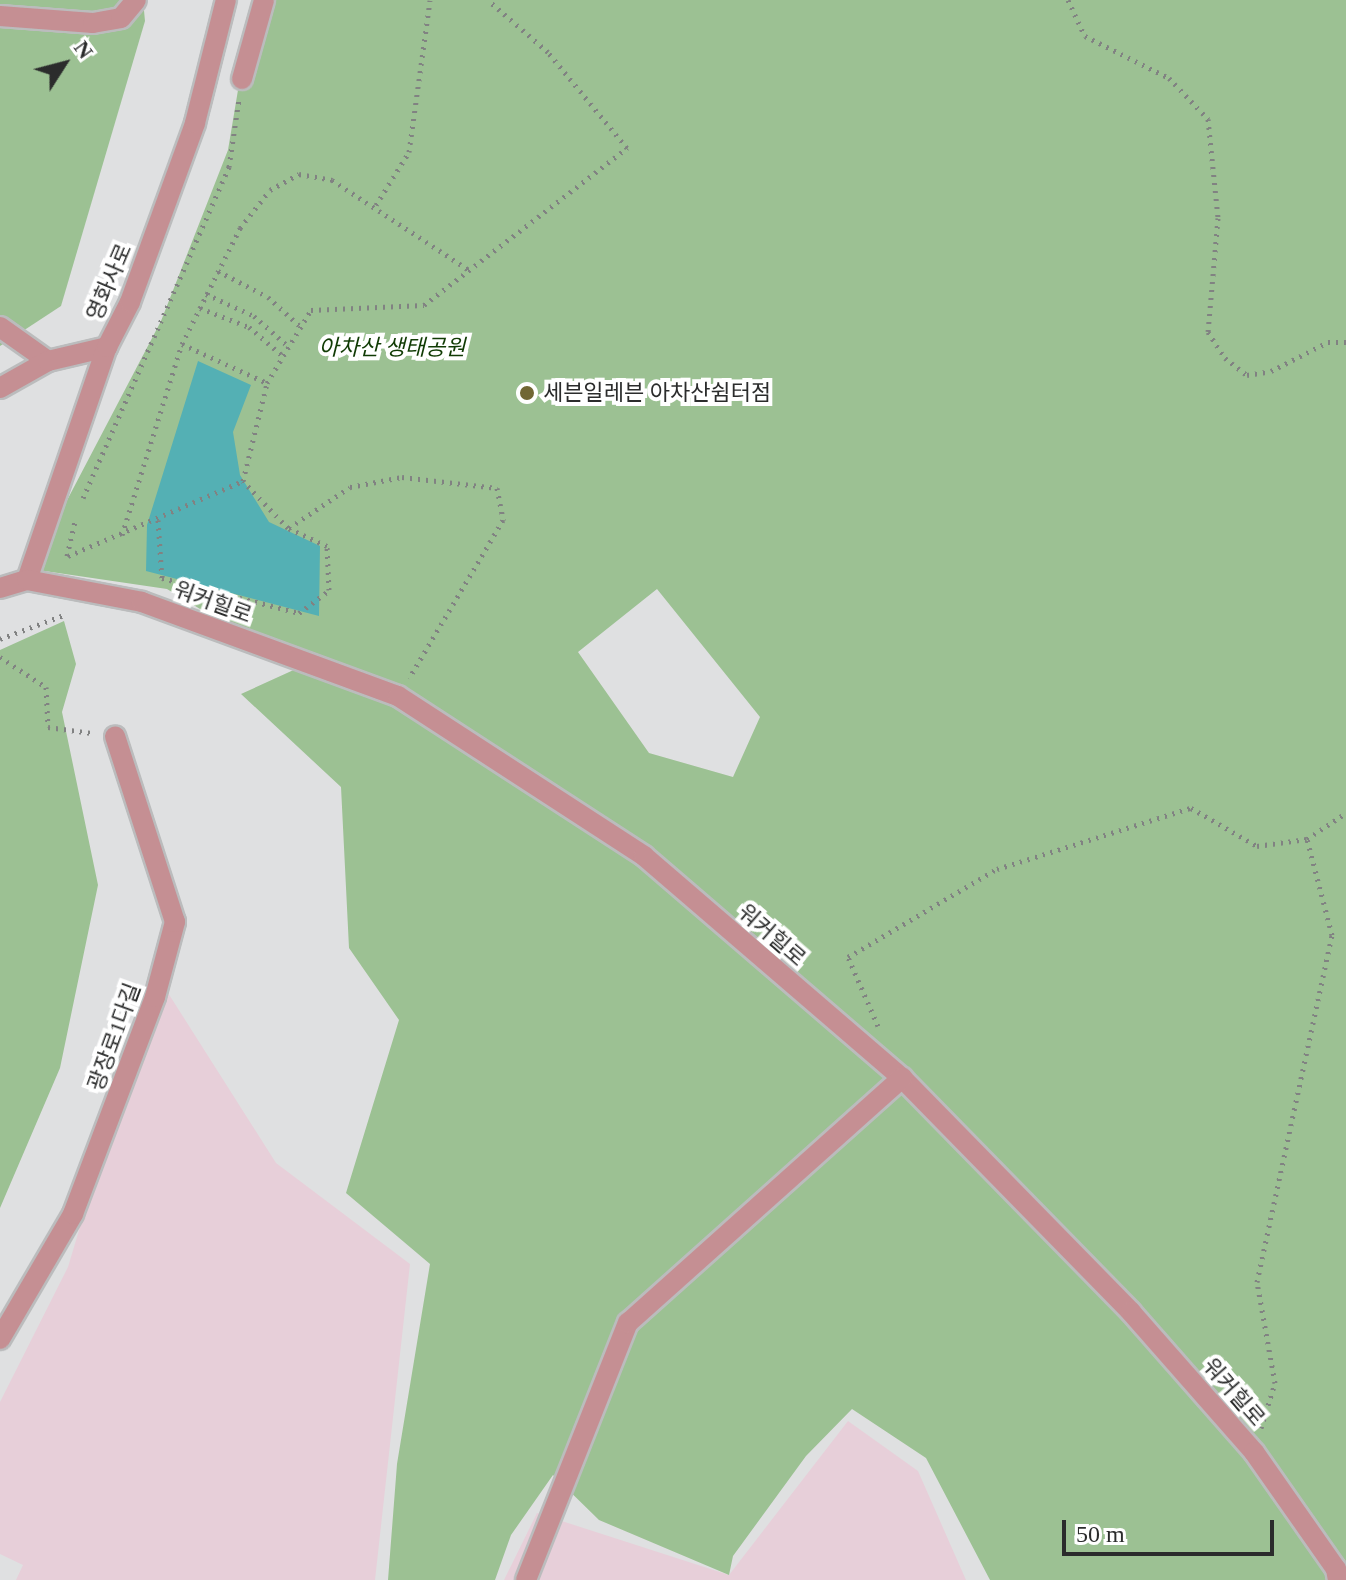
<!DOCTYPE html>
<html>
<head>
<meta charset="utf-8">
<style>
  body { margin:0 }
  #map { position:relative; width:1346px; height:1580px; overflow:hidden; background:#dfe0e1; font-family:"Times New Roman","Noto Sans KR",serif }
  div>[style] { position:absolute }
  .education>* { inset:0; background:#e7cfd9 }
  .green>* { inset:0; background:#9cc193 }
  .water>* { inset:0; background:#54b0b4 }
  .path>* { height:5px; margin-top:-2.5px; transform-origin:0; background:repeating-linear-gradient(90deg,#818282 0 2px,transparent 0 8px) }
  .roads { filter:drop-shadow(2px 0 #bbbcbd) drop-shadow(-2px 0 #bbbcbd) drop-shadow(0 2px #bbbcbd) drop-shadow(0 -2px #bbbcbd) }
  .minor>* { height:20px; margin:-10px; padding:0 10px; transform-origin:10px; border-radius:10px; background:#c58f93 }
  .dots>* { width:22px; height:22px; translate:-50% -50%; box-sizing:border-box; border:4px solid #fff; border-radius:50% }
  span { translate:-50% -50%; white-space:nowrap; text-align:center; line-height:1.15; -webkit-text-stroke:8px #fff; paint-order:stroke }
  .street-label { font-size:22px; color:#2b2c2c }
  .park-label { font-size:22px; color:#103b04; font-style:italic }
  .poi-label { font-size:22px; color:#2b2c2c }
  .left { translate:0 -50%; text-align:left }
  .north { position:absolute; left:24px; top:24px; width:80px; height:80px; -webkit-text-stroke:6px #fff; paint-order:stroke; rotate:54deg; font-size:22px; font-weight:700; line-height:32px; text-align:center; color:#2b2c2c }
  .north::after { content:''; display:block; margin:auto; width:28px; height:36px; background:#2b2c2c; clip-path:polygon(50% 0,100% 100%,50% 72%,0 100%) }
  .scale { position:absolute; left:1062px; top:1520px; width:212px; height:36px; box-sizing:border-box; border:4px solid #2b2c2c; border-top:0; padding-left:10px; font-size:24px; line-height:28px; white-space:nowrap; color:#2b2c2c; -webkit-text-stroke:6px #fff; paint-order:stroke }
</style>
</head>
<body>
<div id="map">
  <div class="education">
    <div style="clip-path:polygon(156px 974px,276px 1163px,410px 1264px,375px 1580px,16px 1580px,23px 1565px,0 1554px,0 1402px,68px 1267px)"></div>
    <div style="clip-path:polygon(848px 1421px,918px 1471px,966px 1580px,504px 1580px,537px 1513px,729px 1575px)"></div>
  </div>
  <div class="green">
    <div style="clip-path:polygon(0 0,143px 0,145px 21px,61px 306px,0 346px)"></div>
    <div style="clip-path:polygon(evenodd,253px 0,1346px 0,1346px 1580px,990px 1580px,926px 1458px,852px 1409px,806px 1456px,733px 1556px,729px 1575px,599px 1520px,553px 1475px,511px 1535px,495px 1580px,388px 1580px,397px 1464px,430px 1264px,346px 1193px,399px 1020px,349px 948px,341px 787px,241px 694px,298px 668px,167px 589px,31px 569px,161px 321px,228px 150px,253px 0,657px 589px,760px 717px,733px 777px,649px 753px,578px 652px,657px 589px)"></div>
    <div style="clip-path:polygon(64px 621px,76px 664px,62px 712px,98px 885px,60px 1068px,0 1208px,0 650px)"></div>
  </div>
  <div class="water">
    <div style="clip-path:polygon(198px 361px,251px 385px,233px 432px,240px 475px,269px 522px,320px 546px,319px 616px,146px 571px,147px 525px)"></div>
  </div>
  <div class="path">
    <div style="left:1068px;top:0;width:40px;rotate:65deg"></div>
    <div style="left:1085px;top:36px;width:94px;rotate:26.6deg"></div>
    <div style="left:1169px;top:78px;width:57px;rotate:46.4deg"></div>
    <div style="left:1208px;top:119px;width:100px;rotate:84.2deg"></div>
    <div style="left:1218px;top:218px;width:114px;rotate:95deg"></div>
    <div style="left:1208px;top:332px;width:31px;rotate:57deg"></div>
    <div style="left:1225px;top:358px;width:28px;rotate:38deg"></div>
    <div style="left:1247px;top:375px;width:24px;rotate:-9deg"></div>
    <div style="left:1271px;top:371px;width:64px;rotate:-27deg"></div>
    <div style="left:1328px;top:342px;width:18px"></div>
    <div style="left:376px;top:205px;width:62px;rotate:-58.1deg"></div>
    <div style="left:409px;top:152px;width:153px;rotate:-82.1deg"></div>
    <div style="left:218px;top:271px;width:56px;rotate:27.5deg"></div>
    <div style="left:268px;top:297px;width:45px;rotate:42.3deg"></div>
    <div style="left:206px;top:294px;width:53px;rotate:24.6deg"></div>
    <div style="left:254px;top:316px;width:47px;rotate:41.5deg"></div>
    <div style="left:200px;top:308px;width:53px;rotate:21.2deg"></div>
    <div style="left:249px;top:327px;width:45px;rotate:40.5deg"></div>
    <div style="left:182px;top:344px;width:94px;rotate:24.6deg"></div>
    <div style="left:83px;top:498px;width:362px;rotate:-66.2deg"></div>
    <div style="left:229px;top:167px;width:69px;rotate:-81.6deg"></div>
    <div style="left:158px;top:520px;width:58px;rotate:86.1deg"></div>
    <div style="left:162px;top:578px;width:141px;rotate:14.3deg"></div>
    <div style="left:299px;top:613px;width:38px;rotate:-37deg"></div>
    <div style="left:329px;top:590px;width:44px;rotate:-92.6deg"></div>
    <div style="left:327px;top:546px;width:43px;rotate:-155.2deg"></div>
    <div style="left:288px;top:528px;width:65px;rotate:-133.8deg"></div>
    <div style="left:243px;top:481px;width:101px;rotate:-76.2deg"></div>
    <div style="left:267px;top:383px;width:85px;rotate:-58.9deg"></div>
    <div style="left:311px;top:310px;width:113px;rotate:-2.5deg"></div>
    <div style="left:424px;top:305px;width:257px;rotate:-37.7deg"></div>
    <div style="left:627px;top:148px;width:124px;rotate:-129.5deg"></div>
    <div style="left:548px;top:52px;width:79px;rotate:-139.1deg"></div>
    <div style="left:289px;top:528px;width:73px;rotate:-33.9deg"></div>
    <div style="left:350px;top:487px;width:53px;rotate:-10.9deg"></div>
    <div style="left:402px;top:477px;width:96px;rotate:6.6deg"></div>
    <div style="left:497px;top:488px;width:33px;rotate:79deg"></div>
    <div style="left:503px;top:520px;width:184px;rotate:120.7deg"></div>
    <div style="left:122px;top:535px;width:200px;rotate:-72.6deg"></div>
    <div style="left:182px;top:344px;width:130px;rotate:-63.4deg"></div>
    <div style="left:240px;top:228px;width:48px;rotate:-51.7deg"></div>
    <div style="left:270px;top:190px;width:33px;rotate:-29deg"></div>
    <div style="left:299px;top:174px;width:34px;rotate:10deg"></div>
    <div style="left:332px;top:180px;width:164px;rotate:33.3deg"></div>
    <div style="left:67px;top:556px;width:35px;rotate:-77deg"></div>
    <div style="left:68px;top:556px;width:190px;rotate:-23.2deg"></div>
    <div style="left:0;top:639px;width:68px;rotate:-20.6deg"></div>
    <div style="left:0;top:657px;width:55px;rotate:33.1deg"></div>
    <div style="left:46px;top:687px;width:40px;rotate:87.1deg"></div>
    <div style="left:48px;top:727px;width:44px;rotate:7.8deg"></div>
    <div style="left:878px;top:1026px;width:75px;rotate:-113.5deg"></div>
    <div style="left:848px;top:957px;width:173px;rotate:-30.6deg"></div>
    <div style="left:997px;top:869px;width:203px;rotate:-17.5deg"></div>
    <div style="left:1191px;top:808px;width:76px;rotate:29.9deg"></div>
    <div style="left:1257px;top:846px;width:50px;rotate:-8deg"></div>
    <div style="left:1307px;top:839px;width:47px;rotate:-33.7deg"></div>
    <div style="left:1261px;top:1428px;width:47px;rotate:-72.7deg"></div>
    <div style="left:1275px;top:1383px;width:103px;rotate:-100.1deg"></div>
    <div style="left:1257px;top:1282px;width:355px;rotate:-77.8deg"></div>
    <div style="left:1332px;top:935px;width:99px;rotate:-104.6deg"></div>
  </div>
  <div class="roads">
    <div class="minor">
      <div style="left:0;top:16px;width:93px;rotate:4.3deg"></div>
      <div style="left:93px;top:23px;width:28px;rotate:-10deg"></div>
      <div style="left:121px;top:18px;width:23px;rotate:-50deg"></div>
      <div style="left:242px;top:79px;width:82px;rotate:-74.4deg"></div>
      <div style="left:0;top:327px;width:59px;rotate:35.3deg"></div>
      <div style="left:0;top:388px;width:55px;rotate:-29.4deg"></div>
      <div style="left:48px;top:361px;width:61px;rotate:-13.3deg"></div>
      <div style="left:27px;top:580px;width:246px;rotate:-71.1deg"></div>
      <div style="left:107px;top:347px;width:51px;rotate:-62.9deg"></div>
      <div style="left:130px;top:302px;width:190px;rotate:-70deg"></div>
      <div style="left:195px;top:123px;width:127px;rotate:-75.9deg"></div>
      <div style="left:0;top:588px;width:28px;rotate:-17deg"></div>
      <div style="left:27px;top:580px;width:117px;rotate:10.8deg"></div>
      <div style="left:142px;top:602px;width:273px;rotate:20.2deg"></div>
      <div style="left:398px;top:696px;width:293px;rotate:33deg"></div>
      <div style="left:644px;top:856px;width:340px;rotate:40.7deg"></div>
      <div style="left:902px;top:1078px;width:327px;rotate:45.6deg"></div>
      <div style="left:1131px;top:1312px;width:186px;rotate:48.7deg"></div>
      <div style="left:1254px;top:1452px;width:143px;rotate:55deg"></div>
      <div style="left:1336px;top:1569px;width:11px;rotate:80deg"></div>
      <div style="left:0;top:1339px;width:145px;rotate:-59.7deg"></div>
      <div style="left:73px;top:1214px;width:232px;rotate:-69.3deg"></div>
      <div style="left:155px;top:997px;width:78px;rotate:-75.1deg"></div>
      <div style="left:175px;top:922px;width:195px;rotate:-107.9deg"></div>
      <div style="left:526px;top:1580px;width:277px;rotate:-68.4deg"></div>
      <div style="left:628px;top:1323px;width:368px;rotate:-41.8deg"></div>
    </div>
  </div>
  <div class="dots">
    <div style="left:527px;top:393px;background:#716734"></div>
  </div>
  <div class="street-label">
    <span style="left:109px;top:282px;rotate:-67deg">영화사로</span>
    <span style="left:213px;top:602px;rotate:20deg">워커힐로</span>
    <span style="left:772px;top:935px;rotate:41deg">워커힐로</span>
    <span style="left:114px;top:1037px;rotate:-70deg">광장로1다길</span>
    <span style="left:1234px;top:1392px;rotate:49deg">워커힐로</span>
  </div>
  <div class="park-label">
    <span style="left:392px;top:348px">아차산 생태공원</span>
  </div>
  <div class="poi-label">
    <span class="left" style="left:543px;top:393px">세븐일레븐 아차산쉼터점</span>
  </div>
  <div class="north">N</div>
  <div class="scale">50 m</div>
</div>
</body>
</html>
